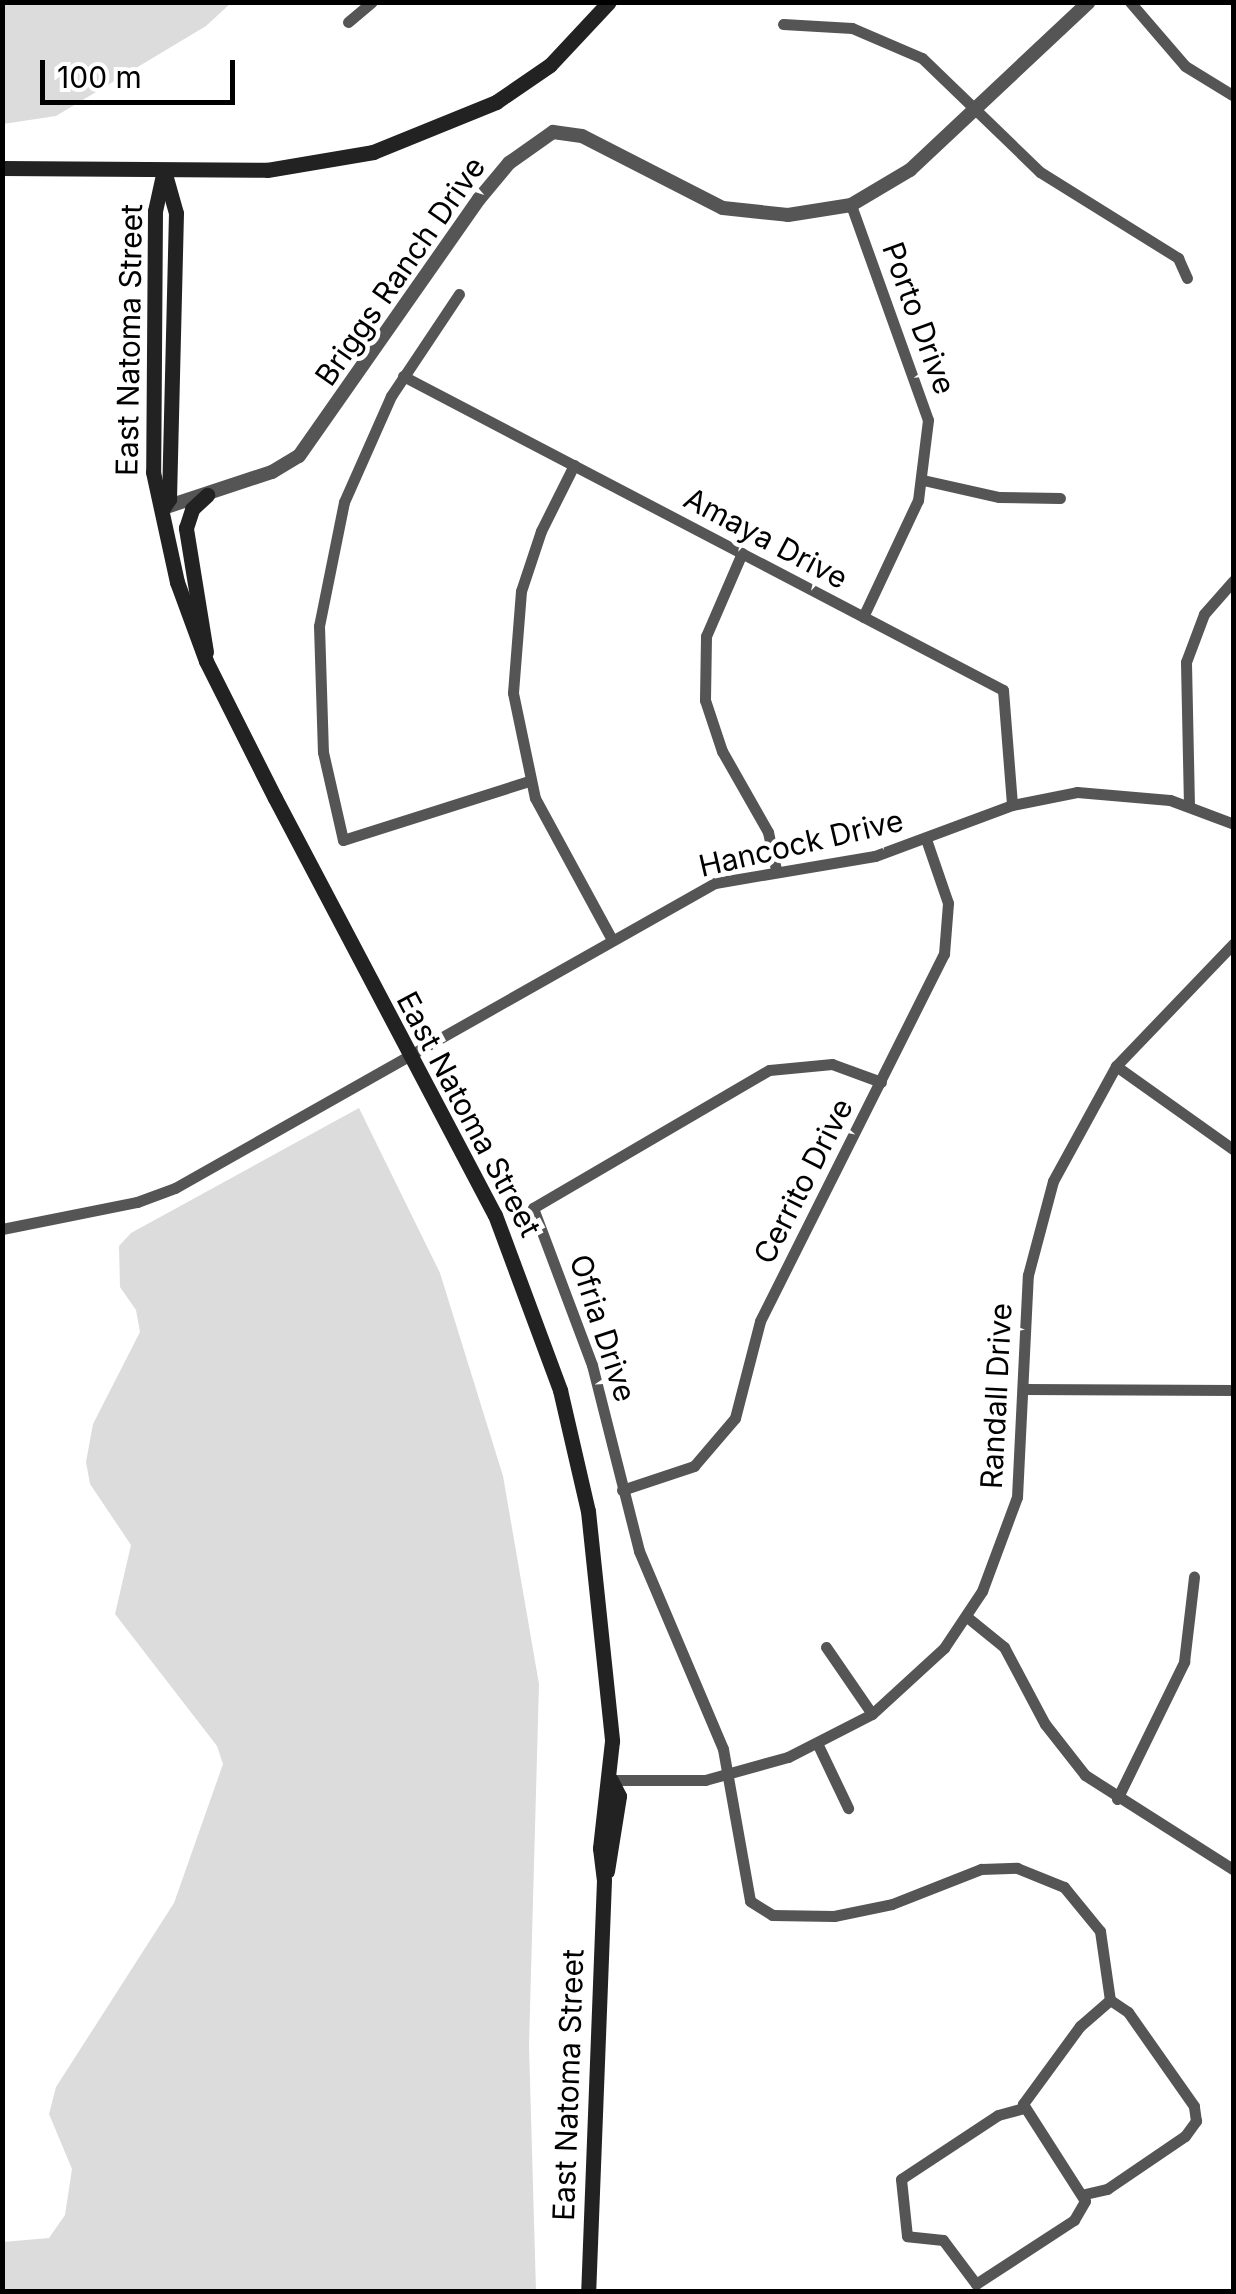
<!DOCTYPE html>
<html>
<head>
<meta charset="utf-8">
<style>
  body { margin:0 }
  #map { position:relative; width:1236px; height:2294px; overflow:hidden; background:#fff; font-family:Inter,sans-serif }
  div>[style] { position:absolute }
  .green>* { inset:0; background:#dcdcdc }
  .minor>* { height:11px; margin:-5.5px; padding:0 5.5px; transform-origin:5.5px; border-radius:5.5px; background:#555 }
  .tertiary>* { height:14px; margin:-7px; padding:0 7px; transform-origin:7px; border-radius:7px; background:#555 }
  .secondary>* { height:15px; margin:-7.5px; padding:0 7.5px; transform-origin:7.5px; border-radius:7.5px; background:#222 }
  span { translate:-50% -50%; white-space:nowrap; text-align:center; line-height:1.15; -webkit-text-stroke:9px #fff; paint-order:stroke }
  .street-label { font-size:30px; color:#000 }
  .frame { position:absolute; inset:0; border:5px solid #000; pointer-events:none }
  .scale { position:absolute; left:40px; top:60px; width:195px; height:45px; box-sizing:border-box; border:5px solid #000; border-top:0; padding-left:12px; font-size:30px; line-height:35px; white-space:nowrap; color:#000; -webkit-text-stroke:8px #fff; paint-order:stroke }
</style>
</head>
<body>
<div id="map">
  <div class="green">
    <div style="clip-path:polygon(2px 3px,3px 2px,231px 3px,206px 26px,56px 116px,3px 124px)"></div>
    <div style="clip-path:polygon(359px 1108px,440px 1273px,503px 1476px,539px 1684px,529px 2045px,536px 2291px,3px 2291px,3px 2242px,49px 2238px,65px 2215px,72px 2169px,49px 2114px,56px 2087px,174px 1903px,223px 1764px,217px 1746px,115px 1614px,131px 1545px,90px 1484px,86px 1462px,93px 1424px,140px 1332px,136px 1310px,120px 1287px,119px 1246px,131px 1233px)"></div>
  </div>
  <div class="minor">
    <div style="left:1130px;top:2px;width:84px;rotate:49.3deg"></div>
    <div style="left:1185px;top:66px;width:57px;rotate:31.5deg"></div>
    <div style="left:348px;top:22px;width:31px;rotate:-40deg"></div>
    <div style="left:783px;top:24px;width:69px;rotate:3.3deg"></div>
    <div style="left:852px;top:28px;width:76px;rotate:23.2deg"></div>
    <div style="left:922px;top:58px;width:164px;rotate:44deg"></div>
    <div style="left:1040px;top:172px;width:163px;rotate:31.9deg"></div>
    <div style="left:1178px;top:258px;width:22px;rotate:66deg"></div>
    <div style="left:851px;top:205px;width:228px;rotate:70.3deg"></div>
    <div style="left:928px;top:420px;width:81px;rotate:97.1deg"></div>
    <div style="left:918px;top:500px;width:129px;rotate:115.2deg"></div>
    <div style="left:459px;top:294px;width:123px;rotate:123.7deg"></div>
    <div style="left:391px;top:396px;width:116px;rotate:113.9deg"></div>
    <div style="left:344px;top:502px;width:126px;rotate:101.4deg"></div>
    <div style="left:319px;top:626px;width:126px;rotate:88.2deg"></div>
    <div style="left:323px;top:752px;width:90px;rotate:77.2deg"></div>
    <div style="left:343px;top:840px;width:195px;rotate:-17.6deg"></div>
    <div style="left:403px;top:376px;width:677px;rotate:27.62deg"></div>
    <div style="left:1003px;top:690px;width:115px;rotate:85.5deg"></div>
    <div style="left:574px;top:465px;width:74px;rotate:116.6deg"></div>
    <div style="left:541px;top:531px;width:63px;rotate:108.4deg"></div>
    <div style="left:521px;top:591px;width:102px;rotate:94.5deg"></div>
    <div style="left:513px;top:693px;width:107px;rotate:78.2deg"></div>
    <div style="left:535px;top:798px;width:159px;rotate:61.5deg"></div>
    <div style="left:923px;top:480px;width:78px;rotate:12.6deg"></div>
    <div style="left:999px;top:497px;width:61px;rotate:0.9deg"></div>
    <div style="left:742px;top:553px;width:90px;rotate:113.4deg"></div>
    <div style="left:706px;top:636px;width:64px;rotate:90.9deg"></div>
    <div style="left:705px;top:700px;width:54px;rotate:71.6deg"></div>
    <div style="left:722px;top:751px;width:93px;rotate:60.4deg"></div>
    <div style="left:768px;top:832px;width:38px;rotate:78deg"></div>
    <div style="left:1189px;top:806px;width:144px;rotate:-91.2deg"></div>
    <div style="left:1186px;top:662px;width:51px;rotate:-69.4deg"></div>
    <div style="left:1204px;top:614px;width:45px;rotate:-48.6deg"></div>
    <div style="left:1116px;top:1066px;width:145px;rotate:35.4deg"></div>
    <div style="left:881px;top:1082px;width:52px;rotate:-159.8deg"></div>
    <div style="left:832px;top:1064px;width:63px;rotate:174.6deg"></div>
    <div style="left:769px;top:1070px;width:273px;rotate:149.7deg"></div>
    <div style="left:533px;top:1208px;width:168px;rotate:69.4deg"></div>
    <div style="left:592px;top:1365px;width:192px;rotate:75.8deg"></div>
    <div style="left:639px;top:1551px;width:215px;rotate:67deg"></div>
    <div style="left:723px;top:1749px;width:154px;rotate:79.9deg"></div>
    <div style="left:750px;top:1901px;width:26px;rotate:32deg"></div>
    <div style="left:772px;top:1915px;width:62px;rotate:0.9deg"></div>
    <div style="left:834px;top:1916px;width:59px;rotate:-11.7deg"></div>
    <div style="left:892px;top:1904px;width:96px;rotate:-21.5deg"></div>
    <div style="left:981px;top:1869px;width:36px;rotate:-2deg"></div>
    <div style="left:1017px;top:1868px;width:51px;rotate:22deg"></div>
    <div style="left:1064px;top:1887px;width:57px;rotate:50.7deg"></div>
    <div style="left:1100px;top:1931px;width:70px;rotate:81.8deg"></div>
    <div style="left:1110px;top:2000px;width:40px;rotate:139deg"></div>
    <div style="left:1080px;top:2026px;width:97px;rotate:126.2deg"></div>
    <div style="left:1023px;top:2104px;width:115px;rotate:57.4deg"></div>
    <div style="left:1085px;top:2201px;width:22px;rotate:120deg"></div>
    <div style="left:1074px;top:2220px;width:117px;rotate:146.9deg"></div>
    <div style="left:976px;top:2284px;width:55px;rotate:-126.9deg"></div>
    <div style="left:943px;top:2240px;width:36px;rotate:-174deg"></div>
    <div style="left:907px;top:2236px;width:57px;rotate:-96deg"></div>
    <div style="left:901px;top:2179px;width:116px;rotate:-33.4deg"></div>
    <div style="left:998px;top:2115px;width:27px;rotate:-15deg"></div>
    <div style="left:2px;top:1229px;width:138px;rotate:-11.3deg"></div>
    <div style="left:137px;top:1202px;width:40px;rotate:-20.2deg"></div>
    <div style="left:175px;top:1188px;width:620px;rotate:-29.46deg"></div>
    <div style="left:715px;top:883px;width:162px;rotate:-9.6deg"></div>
    <div style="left:875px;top:856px;width:146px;rotate:-20.4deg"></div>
    <div style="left:1012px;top:805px;width:66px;rotate:-11.3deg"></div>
    <div style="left:1077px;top:792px;width:93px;rotate:4.9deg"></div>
    <div style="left:1170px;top:800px;width:68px;rotate:20.6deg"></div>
    <div style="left:1024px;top:1389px;width:210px;rotate:0.3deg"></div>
    <div style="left:622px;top:1490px;width:76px;rotate:-18.4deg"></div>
    <div style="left:694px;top:1466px;width:63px;rotate:-49.5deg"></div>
    <div style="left:735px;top:1418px;width:100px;rotate:-75.5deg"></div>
    <div style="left:760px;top:1321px;width:411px;rotate:-63.4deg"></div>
    <div style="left:944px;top:954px;width:51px;rotate:-85.5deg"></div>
    <div style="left:948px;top:903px;width:68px;rotate:-109deg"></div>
    <div style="left:967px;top:1617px;width:48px;rotate:39deg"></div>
    <div style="left:1004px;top:1647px;width:87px;rotate:62deg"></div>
    <div style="left:1045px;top:1724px;width:65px;rotate:51.9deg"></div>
    <div style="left:1085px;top:1775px;width:177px;rotate:32.5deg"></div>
    <div style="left:826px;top:1647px;width:81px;rotate:55.5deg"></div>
    <div style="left:818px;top:1745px;width:70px;rotate:64.5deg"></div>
    <div style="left:611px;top:1780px;width:94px"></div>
    <div style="left:705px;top:1780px;width:86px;rotate:-15.5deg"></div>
    <div style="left:788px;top:1757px;width:94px;rotate:-27.1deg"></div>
    <div style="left:872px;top:1714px;width:98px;rotate:-42.5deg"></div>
    <div style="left:944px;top:1648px;width:69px;rotate:-56.3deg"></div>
    <div style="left:982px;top:1591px;width:100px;rotate:-69.6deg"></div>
    <div style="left:1017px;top:1497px;width:222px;rotate:-87.2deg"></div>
    <div style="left:1028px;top:1275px;width:97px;rotate:-75.1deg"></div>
    <div style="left:1053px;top:1181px;width:131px;rotate:-61.3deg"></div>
    <div style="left:1116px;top:1066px;width:170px;rotate:-46.2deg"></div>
    <div style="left:1117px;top:1799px;width:153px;rotate:-63.9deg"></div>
    <div style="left:1184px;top:1662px;width:86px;rotate:-83.3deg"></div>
    <div style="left:1085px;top:2194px;width:23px;rotate:-13deg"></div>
    <div style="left:1107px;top:2189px;width:94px;rotate:-34.2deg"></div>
    <div style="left:1185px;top:2136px;width:19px;rotate:-54deg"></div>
    <div style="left:1196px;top:2121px;width:15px;rotate:-98deg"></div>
    <div style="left:1194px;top:2106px;width:115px;rotate:-125.1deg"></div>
    <div style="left:1128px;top:2012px;width:22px;rotate:-146deg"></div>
  </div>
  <div class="tertiary">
    <div style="left:163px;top:508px;width:115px;rotate:-18.3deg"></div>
    <div style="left:272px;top:472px;width:31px;rotate:-31deg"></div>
    <div style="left:299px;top:456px;width:314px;rotate:-55deg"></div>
    <div style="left:479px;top:199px;width:47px;rotate:-50.2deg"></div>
    <div style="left:509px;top:163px;width:54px;rotate:-35.2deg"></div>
    <div style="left:553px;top:132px;width:29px;rotate:8deg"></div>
    <div style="left:582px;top:136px;width:158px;rotate:27.1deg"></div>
    <div style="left:723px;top:208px;width:65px;rotate:6.1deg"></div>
    <div style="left:788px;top:215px;width:64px;rotate:-9deg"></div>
    <div style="left:851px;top:205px;width:69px;rotate:-30.7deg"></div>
    <div style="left:910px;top:170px;width:245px;rotate:-43.2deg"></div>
  </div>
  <div class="secondary">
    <div style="left:2px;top:168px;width:265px;rotate:0.4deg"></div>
    <div style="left:267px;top:170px;width:108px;rotate:-9.6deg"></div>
    <div style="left:373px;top:152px;width:133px;rotate:-22.1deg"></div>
    <div style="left:496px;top:102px;width:65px;rotate:-34.4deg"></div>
    <div style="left:550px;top:65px;width:86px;rotate:-46.9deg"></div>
    <div style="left:164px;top:170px;width:42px;rotate:102.4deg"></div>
    <div style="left:155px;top:211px;width:261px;rotate:90.4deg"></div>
    <div style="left:153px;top:472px;width:113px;rotate:77.7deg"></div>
    <div style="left:177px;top:582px;width:84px;rotate:69.8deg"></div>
    <div style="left:206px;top:661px;width:153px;rotate:63.3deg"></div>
    <div style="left:275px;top:798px;width:471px;rotate:62.2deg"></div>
    <div style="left:495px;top:1215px;width:187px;rotate:69.6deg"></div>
    <div style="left:560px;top:1390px;width:124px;rotate:77deg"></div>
    <div style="left:588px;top:1511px;width:231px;rotate:84deg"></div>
    <div style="left:612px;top:1741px;width:108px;rotate:96.4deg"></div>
    <div style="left:600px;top:1848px;width:32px;rotate:83deg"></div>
    <div style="left:604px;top:1880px;width:412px;rotate:92.2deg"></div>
    <div style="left:163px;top:508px;width:11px;rotate:-56deg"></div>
    <div style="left:169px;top:499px;width:286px;rotate:-88.6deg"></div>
    <div style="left:176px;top:213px;width:41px;rotate:-105.8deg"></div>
    <div style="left:206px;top:652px;width:126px;rotate:-99.2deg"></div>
    <div style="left:186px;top:528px;width:20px;rotate:-72deg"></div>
    <div style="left:192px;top:509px;width:21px;rotate:-43deg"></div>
    <div style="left:607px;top:1871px;width:76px;rotate:-80.9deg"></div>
    <div style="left:619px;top:1796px;width:18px;rotate:-117deg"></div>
  </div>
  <div class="street-label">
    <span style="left:400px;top:271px;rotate:-55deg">Briggs Ranch Drive</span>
    <span style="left:919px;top:318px;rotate:70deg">Porto Drive</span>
    <span style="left:129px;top:340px;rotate:-89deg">East Natoma Street</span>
    <span style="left:766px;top:538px;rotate:28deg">Amaya Drive</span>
    <span style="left:801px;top:843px;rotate:-13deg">Hancock Drive</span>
    <span style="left:469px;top:1114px;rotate:62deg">East Natoma Street</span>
    <span style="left:803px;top:1181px;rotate:-63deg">Cerrito Drive</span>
    <span style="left:603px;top:1328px;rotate:72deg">Ofria Drive</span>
    <span style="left:996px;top:1396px;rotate:-87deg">Randall Drive</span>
    <span style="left:568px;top:2085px;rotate:-88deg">East Natoma Street</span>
  </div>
  <div class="frame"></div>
  <div class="scale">100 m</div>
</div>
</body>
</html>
